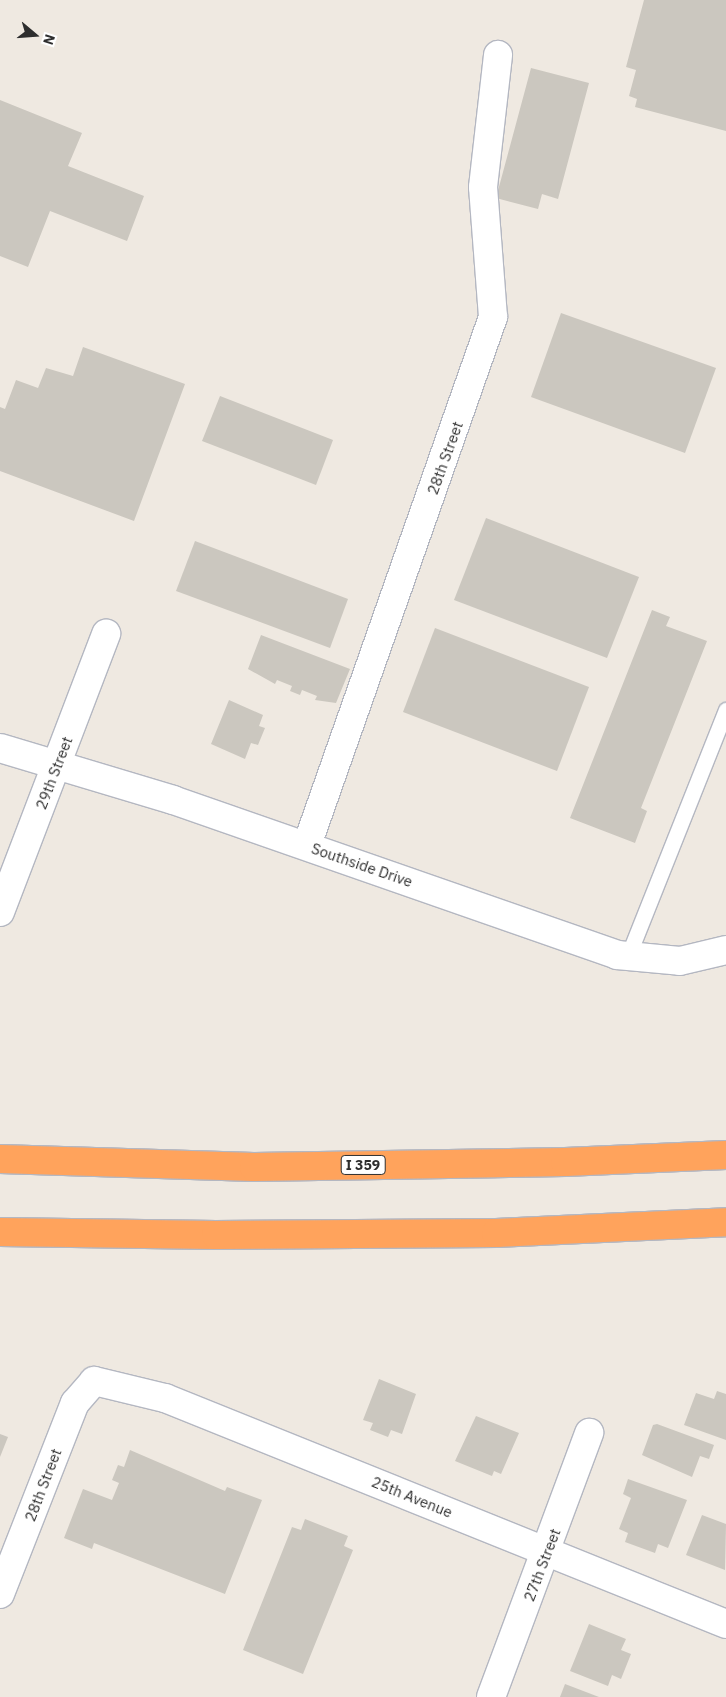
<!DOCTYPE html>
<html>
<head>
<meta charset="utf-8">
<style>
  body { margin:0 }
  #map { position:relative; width:726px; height:1697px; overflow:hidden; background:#efe9e1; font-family:"IBM Plex Sans",sans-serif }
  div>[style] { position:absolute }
  .building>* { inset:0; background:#cbc7bf }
  .roads { filter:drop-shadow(1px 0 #b4b7c1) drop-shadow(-1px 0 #b4b7c1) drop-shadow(0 1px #b4b7c1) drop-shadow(0 -1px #b4b7c1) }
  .service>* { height:15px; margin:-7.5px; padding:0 7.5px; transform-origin:7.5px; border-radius:7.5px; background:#fff }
  .minor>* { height:28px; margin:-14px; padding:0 14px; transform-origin:14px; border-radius:14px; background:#fff }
  .motorway>* { height:28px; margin:-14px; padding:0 14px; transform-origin:14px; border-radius:14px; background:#ffa35c }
  span { translate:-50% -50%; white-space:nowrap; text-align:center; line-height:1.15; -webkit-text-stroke:4px #fff; paint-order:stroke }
  .shield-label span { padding:1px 4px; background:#fff; border:1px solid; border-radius:4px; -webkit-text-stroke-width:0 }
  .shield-label { font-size:14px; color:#2e2e2e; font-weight:700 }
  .street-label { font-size:15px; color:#2e2e2e }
  .north { position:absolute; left:10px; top:10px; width:50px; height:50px; -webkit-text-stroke:4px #fff; paint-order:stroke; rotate:108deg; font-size:14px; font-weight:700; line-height:20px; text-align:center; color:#2e2e2e }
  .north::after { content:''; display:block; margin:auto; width:18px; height:22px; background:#2e2e2e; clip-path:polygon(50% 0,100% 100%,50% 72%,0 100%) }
</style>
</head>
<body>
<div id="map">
  <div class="building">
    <div style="clip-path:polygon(644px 0,726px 0,726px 131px,635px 107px,637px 99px,629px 96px,636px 70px,626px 67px)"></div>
    <div style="clip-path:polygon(531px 68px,589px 83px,558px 199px,542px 194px,538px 209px,496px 198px)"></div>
    <div style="clip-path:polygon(0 100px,82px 133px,68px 166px,144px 196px,127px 241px,50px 211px,28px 267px,0 256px)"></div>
    <div style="clip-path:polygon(561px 313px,716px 368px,685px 453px,531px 397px)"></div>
    <div style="clip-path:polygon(83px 347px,185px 384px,134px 521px,0 471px,0 407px,5px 409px,16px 380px,38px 388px,46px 368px,73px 376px)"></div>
    <div style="clip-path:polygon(220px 396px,333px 440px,316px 485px,202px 441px)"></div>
    <div style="clip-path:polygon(486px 518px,639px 577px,607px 658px,454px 600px)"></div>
    <div style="clip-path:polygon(195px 541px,348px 599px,330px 648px,176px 591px)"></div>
    <div style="clip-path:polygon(652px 610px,670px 617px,666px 626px,707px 641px,641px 808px,647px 811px,635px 843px,570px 818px)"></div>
    <div style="clip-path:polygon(435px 628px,589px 687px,557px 771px,403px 712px)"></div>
    <div style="clip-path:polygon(261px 635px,350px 669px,336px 703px,315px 700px,317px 696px,302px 690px,300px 695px,290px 691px,292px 686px,277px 680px,275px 684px,248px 669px)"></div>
    <div style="clip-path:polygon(229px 700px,263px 715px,259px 726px,265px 728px,258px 745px,251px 743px,245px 759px,211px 744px)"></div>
    <div style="clip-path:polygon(379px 1379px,416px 1394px,402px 1434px,391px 1430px,388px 1437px,370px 1430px,373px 1423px,363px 1420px)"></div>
    <div style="clip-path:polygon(717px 1391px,726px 1394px,726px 1440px,684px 1425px,696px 1393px,714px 1399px)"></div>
    <div style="clip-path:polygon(476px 1416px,519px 1433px,501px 1474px,494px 1471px,492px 1476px,455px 1461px)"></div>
    <div style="clip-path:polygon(657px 1424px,714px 1445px,709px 1459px,700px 1456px,692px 1477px,642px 1455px,653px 1425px)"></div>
    <div style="clip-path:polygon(0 1434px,8px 1437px,0 1457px)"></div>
    <div style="clip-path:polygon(130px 1450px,225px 1491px,227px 1487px,262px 1500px,225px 1594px,94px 1543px,92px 1549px,64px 1538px,83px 1489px,112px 1500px,119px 1483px,112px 1480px,118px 1465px,124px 1467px)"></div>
    <div style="clip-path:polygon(628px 1479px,687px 1500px,668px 1548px,658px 1544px,655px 1553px,625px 1542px,628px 1533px,619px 1529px,631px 1498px,623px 1494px)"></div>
    <div style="clip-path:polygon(702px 1515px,726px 1524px,725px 1570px,686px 1555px)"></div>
    <div style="clip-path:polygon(305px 1519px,348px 1536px,344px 1546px,353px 1550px,303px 1674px,243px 1650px,292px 1527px,301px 1530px)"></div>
    <div style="clip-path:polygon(589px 1624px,626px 1639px,621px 1650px,631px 1654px,621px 1679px,612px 1675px,608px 1686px,570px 1671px)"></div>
    <div style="clip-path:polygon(565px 1684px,599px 1697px,560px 1697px)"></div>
  </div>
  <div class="roads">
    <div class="service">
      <div style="left:628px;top:956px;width:265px;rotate:-68.3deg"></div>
    </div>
    <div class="minor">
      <div style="left:0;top:748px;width:181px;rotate:16.7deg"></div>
      <div style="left:173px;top:800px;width:470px;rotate:19.2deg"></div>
      <div style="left:617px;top:955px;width:63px;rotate:5.4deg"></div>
      <div style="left:680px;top:961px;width:47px;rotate:-13.4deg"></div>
      <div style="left:307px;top:845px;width:560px;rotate:-70.59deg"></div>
      <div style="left:493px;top:317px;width:130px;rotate:-94.4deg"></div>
      <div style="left:483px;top:187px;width:133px;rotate:-83.5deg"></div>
      <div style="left:0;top:912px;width:298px;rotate:-69.1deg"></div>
      <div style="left:0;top:1594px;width:205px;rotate:-68.6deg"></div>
      <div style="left:75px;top:1403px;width:29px;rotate:-49deg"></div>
      <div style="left:94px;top:1381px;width:73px;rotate:13.5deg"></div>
      <div style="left:165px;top:1398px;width:605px;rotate:21.94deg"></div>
      <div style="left:491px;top:1697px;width:282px;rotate:-69.6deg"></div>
    </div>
    <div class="motorway">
      <div style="left:0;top:1159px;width:254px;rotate:1.8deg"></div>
      <div style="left:254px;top:1167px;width:311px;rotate:-0.9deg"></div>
      <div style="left:565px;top:1162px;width:161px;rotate:-2.5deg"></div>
      <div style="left:0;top:1232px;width:216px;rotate:0.8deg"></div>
      <div style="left:216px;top:1235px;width:280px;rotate:-0.4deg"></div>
      <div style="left:496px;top:1233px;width:230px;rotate:-2.7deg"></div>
    </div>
  </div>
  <div class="shield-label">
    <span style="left:363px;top:1165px">I 359</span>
  </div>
  <div class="street-label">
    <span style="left:445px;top:458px;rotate:-70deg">28th Street</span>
    <span style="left:54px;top:773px;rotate:-69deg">29th Street</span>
    <span style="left:362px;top:865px;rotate:19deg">Southside Drive</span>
    <span style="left:43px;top:1485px;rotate:-69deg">28th Street</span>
    <span style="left:412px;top:1497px;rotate:22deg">25th Avenue</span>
    <span style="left:542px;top:1565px;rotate:-69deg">27th Street</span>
  </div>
  <div class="north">N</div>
</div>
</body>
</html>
